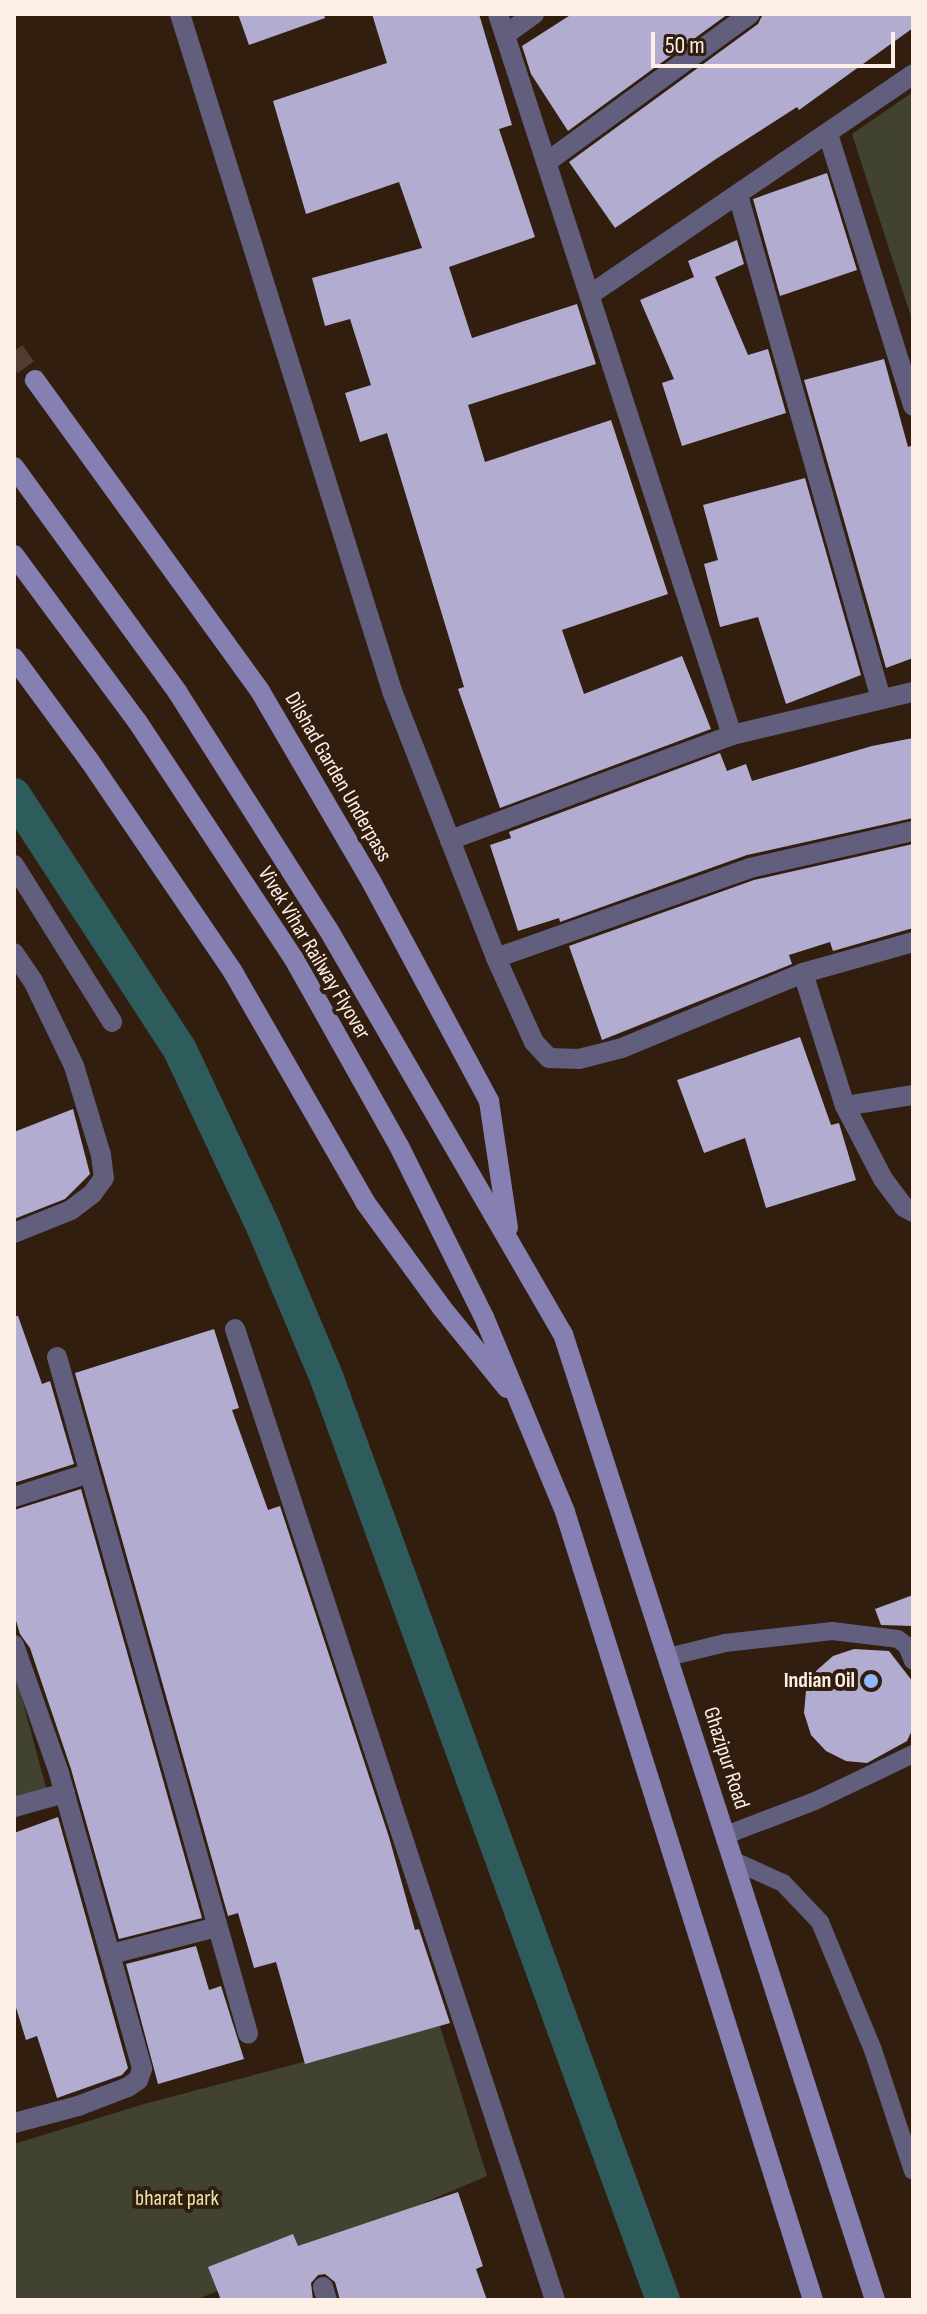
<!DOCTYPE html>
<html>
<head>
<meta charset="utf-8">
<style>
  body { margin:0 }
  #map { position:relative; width:927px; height:2314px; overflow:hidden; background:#321e0f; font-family:"Sofia Sans Condensed",sans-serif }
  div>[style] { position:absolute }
  .green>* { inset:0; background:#41422f }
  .canal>* { height:34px; margin:-17px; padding:0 17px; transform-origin:17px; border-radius:17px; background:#2e5c5c }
  .building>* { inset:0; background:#b2add0 }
  .secondary-tunnel>* { height:20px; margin-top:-10px; transform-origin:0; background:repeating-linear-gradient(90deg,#503d2f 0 20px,transparent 0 30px) }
  .service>* { height:18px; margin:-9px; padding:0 9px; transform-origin:9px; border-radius:9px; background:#625e7d }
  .minor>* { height:20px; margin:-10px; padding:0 10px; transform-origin:10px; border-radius:10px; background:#625e7d }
  .secondary>* { height:20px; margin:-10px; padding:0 10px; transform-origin:10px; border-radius:10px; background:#867fb1 }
  .dots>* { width:22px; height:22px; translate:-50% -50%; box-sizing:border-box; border:4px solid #321e0f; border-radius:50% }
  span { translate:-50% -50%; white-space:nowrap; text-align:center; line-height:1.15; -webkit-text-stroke:8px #321e0f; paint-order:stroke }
  .street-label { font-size:22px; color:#fdefe6 }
  .poi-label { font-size:22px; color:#fdefe6; font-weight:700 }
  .right { translate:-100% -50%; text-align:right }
  .park-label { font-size:22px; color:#e4e7a9 }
  .frame { position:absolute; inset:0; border:16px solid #fdefe6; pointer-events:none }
  .scale { position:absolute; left:651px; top:32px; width:244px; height:36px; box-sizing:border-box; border:4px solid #fdefe6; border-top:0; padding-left:10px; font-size:24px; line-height:28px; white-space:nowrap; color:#fdefe6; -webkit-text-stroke:6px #321e0f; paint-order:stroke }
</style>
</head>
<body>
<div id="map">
  <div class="green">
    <div style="clip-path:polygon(913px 92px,913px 323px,852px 134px)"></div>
    <div style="clip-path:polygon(14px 1669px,51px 1806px,14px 1818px)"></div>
    <div style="clip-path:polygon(440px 2026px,487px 2176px,196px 2300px,14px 2300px,14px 2144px,144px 2104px)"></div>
  </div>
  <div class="canal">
    <div style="left:14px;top:795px;width:304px;rotate:56.9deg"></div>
    <div style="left:180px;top:1050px;width:192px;rotate:64.8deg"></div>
    <div style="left:262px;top:1224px;width:168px;rotate:67.2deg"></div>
    <div style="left:327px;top:1379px;width:980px;rotate:69.96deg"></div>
  </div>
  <div class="building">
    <div style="clip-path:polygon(238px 14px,324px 14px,325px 18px,249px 45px)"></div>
    <div style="clip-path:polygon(372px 14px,479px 14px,512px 125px,499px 129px,535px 237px,449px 267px,472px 338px,577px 304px,596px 364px,468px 405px,485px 462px,611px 420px,668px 594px,562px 630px,584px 694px,682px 656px,711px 729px,500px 808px,458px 689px,464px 687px,387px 433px,360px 442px,345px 393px,371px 385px,350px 319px,325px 326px,312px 278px,422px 248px,399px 182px,306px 214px,273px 101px,387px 63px)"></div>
    <div style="clip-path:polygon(572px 14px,728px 14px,568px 131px,531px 74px,522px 46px)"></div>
    <div style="clip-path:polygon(763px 14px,913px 14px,913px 28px,799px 110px,797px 107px,716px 159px,615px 228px,569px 162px,758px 24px)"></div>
    <div style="clip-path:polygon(827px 173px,857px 270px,780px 296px,753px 199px)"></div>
    <div style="clip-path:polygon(737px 240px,744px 264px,715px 277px,748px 355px,768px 349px,786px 413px,682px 446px,662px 383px,674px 379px,640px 300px,694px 277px,688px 261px)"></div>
    <div style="clip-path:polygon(884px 359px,908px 447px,913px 445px,913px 658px,886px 668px,804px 380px)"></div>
    <div style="clip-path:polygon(805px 478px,861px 675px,786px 704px,758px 617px,720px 627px,704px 564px,718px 560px,703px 505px)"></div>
    <div style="clip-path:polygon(913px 738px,913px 818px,747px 855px,560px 922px,559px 918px,518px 931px,490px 845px,511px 838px,509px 832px,720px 753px,727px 771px,746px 764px,752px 781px,872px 746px)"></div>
    <div style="clip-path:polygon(913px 844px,913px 928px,833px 951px,830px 942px,789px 955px,792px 964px,602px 1040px,569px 946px,754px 880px)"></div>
    <div style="clip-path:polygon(800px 1037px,831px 1125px,839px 1123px,856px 1180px,766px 1208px,745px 1138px,704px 1153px,677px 1080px)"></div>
    <div style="clip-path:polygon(73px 1109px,90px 1174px,65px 1199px,14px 1219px,14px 1132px)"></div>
    <div style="clip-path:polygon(14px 1316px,18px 1316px,42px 1384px,50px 1381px,74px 1464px,14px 1483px)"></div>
    <div style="clip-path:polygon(214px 1329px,239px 1408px,232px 1410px,268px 1510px,280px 1506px,389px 1837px,415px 1930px,419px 1929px,450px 2023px,305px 2064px,276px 1962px,254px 1968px,238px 1913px,228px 1916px,75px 1373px)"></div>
    <div style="clip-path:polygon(81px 1489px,202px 1918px,119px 1939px,71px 1769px,30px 1648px,20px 1634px,14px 1614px,14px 1510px)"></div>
    <div style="clip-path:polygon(913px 1595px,913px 1626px,881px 1625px,875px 1609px)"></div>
    <div style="clip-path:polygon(854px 1649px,889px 1651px,913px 1682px,913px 1728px,907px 1741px,867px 1763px,846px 1761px,826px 1751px,811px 1735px,804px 1713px,806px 1691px,816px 1671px,833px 1656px)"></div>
    <div style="clip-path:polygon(58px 1817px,128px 2068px,122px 2075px,57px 2098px,37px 2036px,26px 2040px,14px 2001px,14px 1833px)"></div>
    <div style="clip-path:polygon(196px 1946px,209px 1990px,221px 1986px,244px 2059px,158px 2084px,126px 1964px)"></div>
    <div style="clip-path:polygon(458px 2192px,483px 2266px,476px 2269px,487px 2300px,340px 2300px,335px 2282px,325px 2274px,318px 2275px,311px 2283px,313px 2300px,221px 2300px,208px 2267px,293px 2234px,298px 2246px)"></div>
  </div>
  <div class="secondary-tunnel">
    <div style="left:14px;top:351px;width:36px;rotate:54deg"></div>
  </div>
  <div class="service">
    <div style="left:668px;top:1657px;width:59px;rotate:-13.8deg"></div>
    <div style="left:725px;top:1643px;width:108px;rotate:-6.4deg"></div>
    <div style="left:832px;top:1631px;width:66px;rotate:6.9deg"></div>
    <div style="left:898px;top:1639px;width:11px;rotate:38deg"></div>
    <div style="left:907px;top:1646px;width:16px;rotate:68deg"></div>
    <div style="left:726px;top:1835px;width:95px;rotate:-20.9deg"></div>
    <div style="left:815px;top:1801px;width:109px;rotate:-25.6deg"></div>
    <div style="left:734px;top:1861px;width:54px;rotate:24.2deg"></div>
    <div style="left:783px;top:1883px;width:54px;rotate:46.5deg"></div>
    <div style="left:820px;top:1922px;width:139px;rotate:67.5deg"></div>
    <div style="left:873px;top:2050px;width:127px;rotate:71.7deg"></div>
  </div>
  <div class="minor">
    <div style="left:180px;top:14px;width:709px;rotate:72.61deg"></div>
    <div style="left:392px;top:691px;width:287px;rotate:68.7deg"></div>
    <div style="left:496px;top:958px;width:92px;rotate:65.7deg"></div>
    <div style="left:534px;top:1042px;width:22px;rotate:47deg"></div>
    <div style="left:549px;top:1058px;width:30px;rotate:2deg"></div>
    <div style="left:579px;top:1059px;width:44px;rotate:-14.3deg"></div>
    <div style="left:622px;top:1048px;width:196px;rotate:-22.5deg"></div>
    <div style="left:803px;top:973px;width:114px;rotate:-15.7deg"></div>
    <div style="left:498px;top:14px;width:758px;rotate:72.02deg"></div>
    <div style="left:505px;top:35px;width:36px;rotate:-36deg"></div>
    <div style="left:828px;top:134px;width:285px;rotate:72.6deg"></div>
    <div style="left:547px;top:162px;width:251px;rotate:-36.1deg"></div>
    <div style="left:738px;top:195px;width:524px;rotate:74.16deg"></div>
    <div style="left:591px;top:294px;width:390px;rotate:-34.3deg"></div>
    <div style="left:450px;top:840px;width:301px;rotate:-20.4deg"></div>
    <div style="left:732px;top:735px;width:186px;rotate:-13.4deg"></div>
    <div style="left:14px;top:865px;width:185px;rotate:58deg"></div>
    <div style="left:14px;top:953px;width:34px;rotate:56deg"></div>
    <div style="left:33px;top:981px;width:94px;rotate:64.2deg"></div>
    <div style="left:74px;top:1066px;width:93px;rotate:73.1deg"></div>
    <div style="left:101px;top:1155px;width:23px;rotate:83deg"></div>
    <div style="left:104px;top:1178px;width:20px;rotate:127deg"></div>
    <div style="left:92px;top:1194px;width:26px;rotate:143deg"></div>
    <div style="left:71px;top:1210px;width:61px;rotate:158deg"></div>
    <div style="left:496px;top:958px;width:269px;rotate:-19.5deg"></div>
    <div style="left:750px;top:868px;width:167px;rotate:-12.8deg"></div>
    <div style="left:803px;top:973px;width:139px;rotate:72.5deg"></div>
    <div style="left:845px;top:1106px;width:82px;rotate:62.5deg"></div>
    <div style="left:883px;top:1179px;width:35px;rotate:53deg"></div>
    <div style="left:904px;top:1207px;width:10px;rotate:29deg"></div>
    <div style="left:845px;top:1106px;width:69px;rotate:-9.2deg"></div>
    <div style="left:235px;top:1329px;width:1022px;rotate:71.76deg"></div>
    <div style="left:57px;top:1357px;width:703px;rotate:74.24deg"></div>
    <div style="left:14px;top:1497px;width:79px;rotate:-17.7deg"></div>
    <div style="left:14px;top:1645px;width:136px;rotate:70.6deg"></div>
    <div style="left:59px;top:1773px;width:307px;rotate:74.3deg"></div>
    <div style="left:142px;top:2069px;width:12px;rotate:110deg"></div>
    <div style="left:138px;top:2080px;width:12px;rotate:145deg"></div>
    <div style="left:128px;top:2087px;width:53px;rotate:159.2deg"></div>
    <div style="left:78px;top:2106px;width:66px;rotate:165.1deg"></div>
    <div style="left:14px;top:1807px;width:53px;rotate:-15.4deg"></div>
    <div style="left:111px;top:1954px;width:109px;rotate:-14.3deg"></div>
    <div style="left:323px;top:2287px;width:14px;rotate:73deg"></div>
  </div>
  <div class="secondary">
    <div style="left:35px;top:380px;width:384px;rotate:54.1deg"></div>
    <div style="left:260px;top:691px;width:220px;rotate:59.7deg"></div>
    <div style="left:371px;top:881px;width:250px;rotate:61.8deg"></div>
    <div style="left:489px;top:1101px;width:128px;rotate:81.5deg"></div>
    <div style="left:14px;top:467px;width:279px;rotate:54deg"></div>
    <div style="left:178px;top:693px;width:280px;rotate:57.6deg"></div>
    <div style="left:328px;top:929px;width:468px;rotate:59.9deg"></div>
    <div style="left:563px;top:1334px;width:1015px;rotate:72.1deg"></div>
    <div style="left:14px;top:555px;width:207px;rotate:53.5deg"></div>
    <div style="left:137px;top:721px;width:285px;rotate:56.6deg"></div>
    <div style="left:294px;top:959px;width:214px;rotate:60.7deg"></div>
    <div style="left:399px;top:1146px;width:191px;rotate:63.6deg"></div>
    <div style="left:484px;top:1317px;width:211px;rotate:67.4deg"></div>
    <div style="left:565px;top:1512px;width:826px;rotate:72.53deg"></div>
    <div style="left:14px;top:658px;width:127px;rotate:53.7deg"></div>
    <div style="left:89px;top:760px;width:256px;rotate:55.8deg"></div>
    <div style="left:233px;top:972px;width:265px;rotate:60.1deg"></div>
    <div style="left:365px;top:1202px;width:131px;rotate:54deg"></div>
    <div style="left:442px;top:1308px;width:103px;rotate:50.9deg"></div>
  </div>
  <div class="dots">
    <div style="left:871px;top:1681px;background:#90b8fd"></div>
  </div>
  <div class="street-label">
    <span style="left:338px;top:777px;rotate:60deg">Dilshad Garden Underpass</span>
    <span style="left:314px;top:953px;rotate:59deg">Vivek Vihar Railway Flyover</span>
    <span style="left:726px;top:1758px;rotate:72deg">Ghazipur Road</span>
  </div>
  <div class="poi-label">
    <span class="right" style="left:855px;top:1681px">Indian Oil</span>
  </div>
  <div class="park-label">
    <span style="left:177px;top:2199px">bharat park</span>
  </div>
  <div class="frame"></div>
  <div class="scale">50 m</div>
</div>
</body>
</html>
